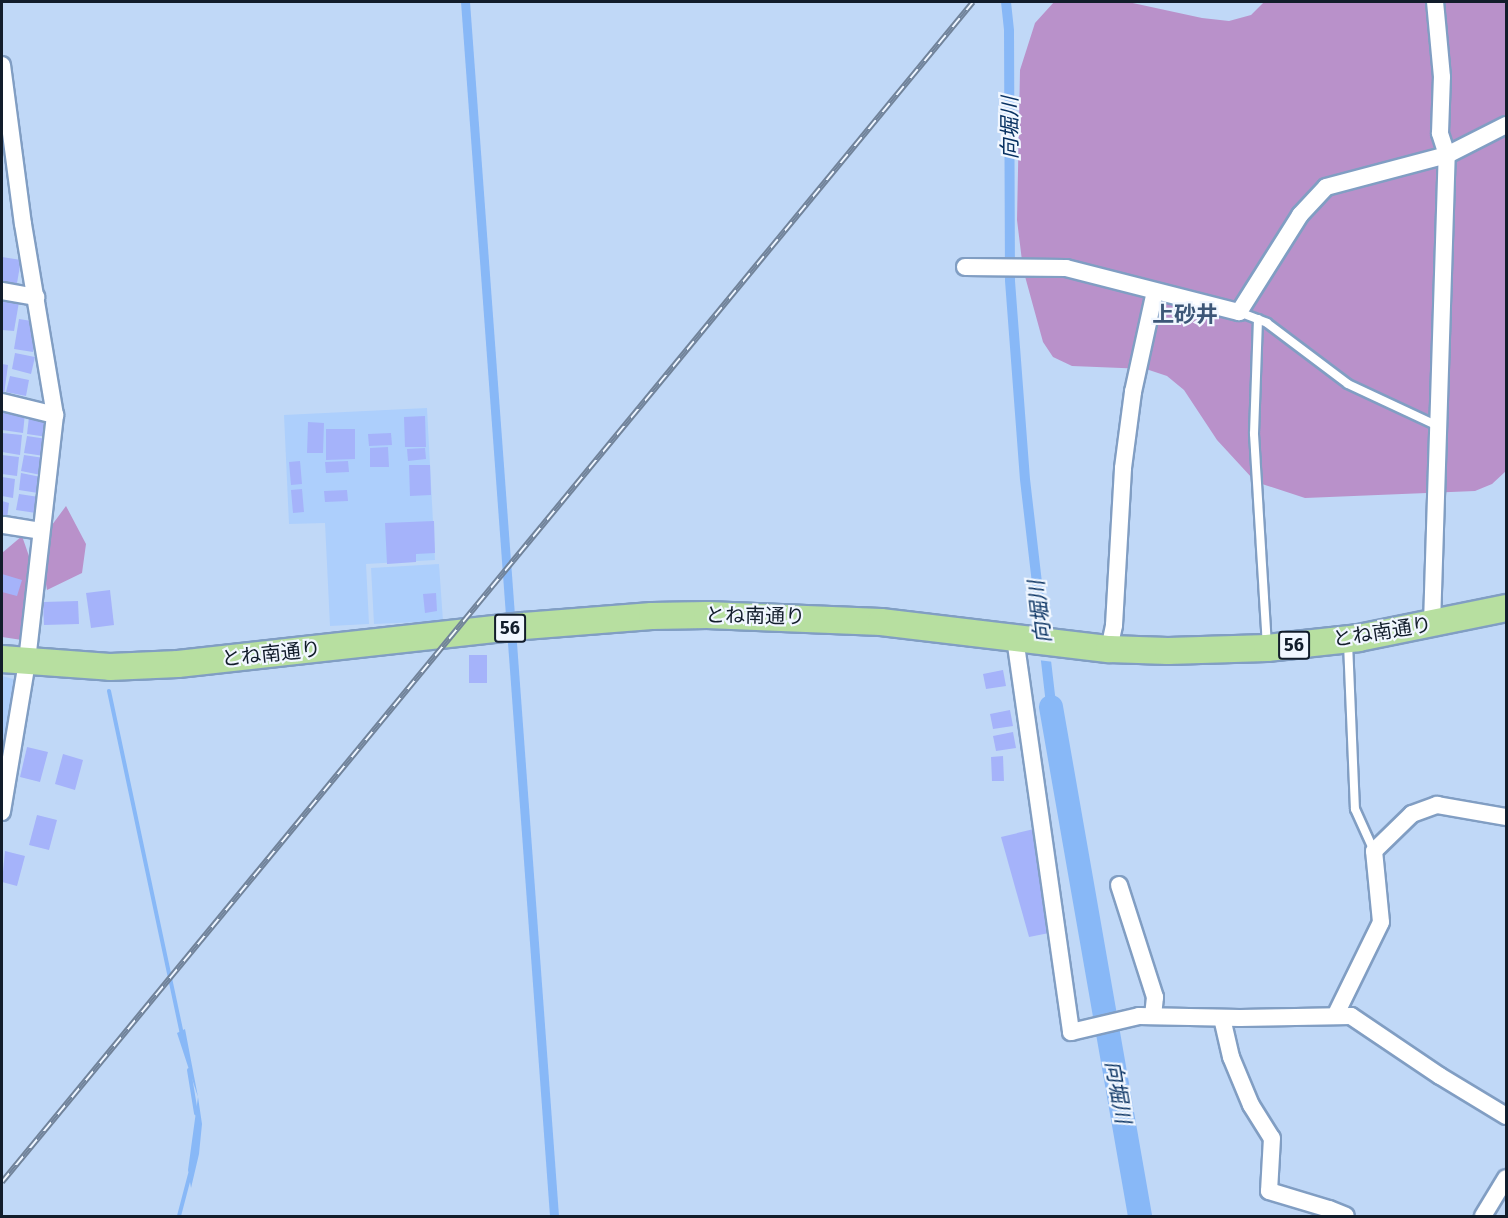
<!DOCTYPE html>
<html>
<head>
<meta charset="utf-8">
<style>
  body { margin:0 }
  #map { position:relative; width:1508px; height:1218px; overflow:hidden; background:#c0d8f7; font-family:"Fira Sans","Noto Sans JP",sans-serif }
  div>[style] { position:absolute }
  .built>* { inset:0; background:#adcffc }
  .green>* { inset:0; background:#b991ca }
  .water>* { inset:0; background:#88b8f7 }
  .pier>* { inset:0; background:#c0d8f7 }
  .stream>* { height:4px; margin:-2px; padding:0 2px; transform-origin:2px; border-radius:2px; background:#88b8f7 }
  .river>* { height:24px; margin:-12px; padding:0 12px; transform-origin:12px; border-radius:12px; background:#88b8f7 }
  .building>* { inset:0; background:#a5b3fa }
  .roads { filter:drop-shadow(2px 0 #819ec3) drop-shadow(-2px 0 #819ec3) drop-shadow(0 2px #819ec3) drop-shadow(0 -2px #819ec3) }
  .lane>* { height:8px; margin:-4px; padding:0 4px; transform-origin:4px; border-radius:4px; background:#fff }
  .street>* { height:16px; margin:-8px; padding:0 8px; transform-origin:8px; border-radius:8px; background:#fff }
  .primary>* { height:26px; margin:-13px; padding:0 13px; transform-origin:13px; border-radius:13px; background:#b7dfa0 }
  .rail>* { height:6px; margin-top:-3px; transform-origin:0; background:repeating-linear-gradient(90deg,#f1f7ff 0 11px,#71839a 0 22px); box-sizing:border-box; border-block:2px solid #71839a }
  span { translate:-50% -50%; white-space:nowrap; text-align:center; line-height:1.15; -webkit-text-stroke:4.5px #f1f7ff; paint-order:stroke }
  .shield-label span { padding:2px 4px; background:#f1f7ff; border:2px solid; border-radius:4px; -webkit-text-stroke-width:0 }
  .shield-label { font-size:18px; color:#121d2b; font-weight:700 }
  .street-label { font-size:20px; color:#121d2b }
  .water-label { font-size:21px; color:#093262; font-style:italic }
  .quarter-label { font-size:22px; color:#3c5677; font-weight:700 }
  .frame { position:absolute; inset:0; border:3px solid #121d2b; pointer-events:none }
</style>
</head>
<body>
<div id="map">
  <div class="built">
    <div style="clip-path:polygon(427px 408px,435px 560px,366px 564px,369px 624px,330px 626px,325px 523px,289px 524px,284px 415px)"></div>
    <div style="clip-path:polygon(439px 564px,443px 621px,374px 624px,371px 568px)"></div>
    <div style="clip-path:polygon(2px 676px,17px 680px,4px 749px,2px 749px)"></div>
  </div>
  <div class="green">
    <div style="clip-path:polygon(1054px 2px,1128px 2px,1202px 18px,1229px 21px,1251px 15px,1264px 2px,1506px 2px,1506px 471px,1492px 484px,1475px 491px,1305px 498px,1262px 484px,1252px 478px,1217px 440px,1184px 390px,1167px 376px,1146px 369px,1072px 366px,1053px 357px,1043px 342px,1023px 269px,1017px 220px,1020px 70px,1035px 23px)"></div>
    <div style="clip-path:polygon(66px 506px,86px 544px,82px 573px,47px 590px,44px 572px,50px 548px,49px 529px)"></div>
    <div style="clip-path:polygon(22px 536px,30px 559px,22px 640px,2px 637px,2px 553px)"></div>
  </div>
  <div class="water">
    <div style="clip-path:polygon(461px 2px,470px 2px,559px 1216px,550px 1216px)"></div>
    <div style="clip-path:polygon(1001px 2px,1011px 2px,1014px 30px,1015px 281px,1030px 479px,1060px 738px,1050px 739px,1020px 480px,1005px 281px,1004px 30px)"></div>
    <div style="clip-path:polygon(185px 1029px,198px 1097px,202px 1124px,199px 1154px,191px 1188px,188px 1170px,198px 1097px,177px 1033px)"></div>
  </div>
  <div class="pier">
    <div style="clip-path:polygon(1034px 623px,1050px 625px,1054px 662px,1038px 660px)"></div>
  </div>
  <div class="stream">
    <div style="left:109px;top:691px;width:350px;rotate:78deg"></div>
    <div style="left:189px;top:1070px;width:44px;rotate:80.8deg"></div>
    <div style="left:179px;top:1216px;width:43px;rotate:-75.3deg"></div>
  </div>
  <div class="river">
    <div style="left:1051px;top:707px;width:517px;rotate:80.08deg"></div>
  </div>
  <div class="building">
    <div style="clip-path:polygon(2px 257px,21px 260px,16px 289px,2px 287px)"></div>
    <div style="clip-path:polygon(2px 299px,19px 302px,14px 331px,2px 330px)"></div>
    <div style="clip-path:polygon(19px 319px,38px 322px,33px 352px,14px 349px)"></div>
    <div style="clip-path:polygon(15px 353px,35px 357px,31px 374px,12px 369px)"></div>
    <div style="clip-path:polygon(2px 364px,8px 365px,4px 395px,2px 394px)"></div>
    <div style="clip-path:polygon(10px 376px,29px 380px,26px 396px,6px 392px)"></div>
    <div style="clip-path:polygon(2px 411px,25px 413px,23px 433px,2px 430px)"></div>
    <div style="clip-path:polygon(425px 416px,426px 447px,405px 447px,404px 417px)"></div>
    <div style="clip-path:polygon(29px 417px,49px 420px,47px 437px,27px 434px)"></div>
    <div style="clip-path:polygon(308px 422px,324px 423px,323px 453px,307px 453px)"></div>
    <div style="clip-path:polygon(326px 429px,355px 429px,355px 459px,326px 460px)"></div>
    <div style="clip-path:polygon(2px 433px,22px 435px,20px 455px,2px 452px)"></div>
    <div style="clip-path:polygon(391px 433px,392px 445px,369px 446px,368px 434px)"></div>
    <div style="clip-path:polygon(27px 436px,47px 439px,44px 456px,24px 453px)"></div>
    <div style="clip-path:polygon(388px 447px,389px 467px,370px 467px,370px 448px)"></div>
    <div style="clip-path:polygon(425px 448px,426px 459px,408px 461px,407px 449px)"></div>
    <div style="clip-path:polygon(2px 455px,19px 457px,17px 476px,2px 474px)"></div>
    <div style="clip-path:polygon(24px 455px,44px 458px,41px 475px,21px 471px)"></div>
    <div style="clip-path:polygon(300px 461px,302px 484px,291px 485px,289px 462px)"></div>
    <div style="clip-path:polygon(348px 461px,349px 472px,326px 473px,325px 462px)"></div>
    <div style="clip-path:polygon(409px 465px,430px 465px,431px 495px,410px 496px)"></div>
    <div style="clip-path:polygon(21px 473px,41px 477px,38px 493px,19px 490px)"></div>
    <div style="clip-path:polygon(2px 477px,15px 479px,13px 498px,2px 496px)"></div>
    <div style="clip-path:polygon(302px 489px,304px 512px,293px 513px,291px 490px)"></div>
    <div style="clip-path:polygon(347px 490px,348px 501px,325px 502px,324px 491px)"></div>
    <div style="clip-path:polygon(19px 494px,39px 497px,36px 513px,16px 510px)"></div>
    <div style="clip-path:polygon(2px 501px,9px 503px,7px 519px,2px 519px)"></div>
    <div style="clip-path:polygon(434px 521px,435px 553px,416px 554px,416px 562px,387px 564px,385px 523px)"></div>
    <div style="clip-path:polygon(2px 574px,22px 580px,17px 596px,2px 592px)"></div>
    <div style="clip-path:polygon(110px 590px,114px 625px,91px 628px,86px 593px)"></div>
    <div style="clip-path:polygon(436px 593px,437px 611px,425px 613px,423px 594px)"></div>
    <div style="clip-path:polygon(78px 601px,79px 624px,44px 625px,43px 602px)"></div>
    <div style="clip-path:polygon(469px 655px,487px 655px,487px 683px,469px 683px)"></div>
    <div style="clip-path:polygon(1003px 670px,1006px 686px,986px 689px,983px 674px)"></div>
    <div style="clip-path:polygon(1010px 710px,1013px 726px,993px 729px,990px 714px)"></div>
    <div style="clip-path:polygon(1013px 732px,1016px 748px,996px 751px,993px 736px)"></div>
    <div style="clip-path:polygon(27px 747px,48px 752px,40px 782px,20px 777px)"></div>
    <div style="clip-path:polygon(63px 754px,83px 760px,75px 790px,55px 784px)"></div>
    <div style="clip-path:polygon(1003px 756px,1004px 781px,992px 781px,991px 757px)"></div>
    <div style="clip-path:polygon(37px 815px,57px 820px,49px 850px,29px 845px)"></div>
    <div style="clip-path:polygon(1034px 829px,1049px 933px,1029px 937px,1001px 837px)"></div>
    <div style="clip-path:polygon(5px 851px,25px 856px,17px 886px,2px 882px)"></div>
  </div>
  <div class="roads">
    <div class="lane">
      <div style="left:1239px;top:312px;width:30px;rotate:21deg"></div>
      <div style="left:1267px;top:323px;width:101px;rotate:37deg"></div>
      <div style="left:1348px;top:384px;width:99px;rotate:25deg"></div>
      <div style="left:1258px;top:319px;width:115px;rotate:92deg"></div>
      <div style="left:1254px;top:434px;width:211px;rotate:86.5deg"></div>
      <div style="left:1348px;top:643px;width:166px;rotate:87.6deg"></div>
      <div style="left:1355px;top:809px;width:46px;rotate:65.7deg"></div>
    </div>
    <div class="street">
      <div style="left:2px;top:65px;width:160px;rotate:82.5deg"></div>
      <div style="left:23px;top:224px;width:194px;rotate:80.5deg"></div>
      <div style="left:55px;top:415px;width:249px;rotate:96.5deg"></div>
      <div style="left:27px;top:662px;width:152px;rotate:99.5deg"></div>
      <div style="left:965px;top:267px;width:101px;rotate:0.6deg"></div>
      <div style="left:1066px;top:268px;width:179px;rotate:14.3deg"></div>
      <div style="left:1239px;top:312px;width:115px;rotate:-57.8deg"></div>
      <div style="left:1300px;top:215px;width:38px;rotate:-47deg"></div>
      <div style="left:1326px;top:187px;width:125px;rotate:-14.8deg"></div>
      <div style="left:1447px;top:155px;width:66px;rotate:-27deg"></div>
      <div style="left:2px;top:291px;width:35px;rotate:10deg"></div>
      <div style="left:2px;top:402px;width:55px;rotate:13.8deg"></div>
      <div style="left:4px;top:525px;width:37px;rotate:9deg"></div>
      <div style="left:1432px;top:624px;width:469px;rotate:-88.2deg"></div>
      <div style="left:1447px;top:155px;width:23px;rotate:-108deg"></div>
      <div style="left:1440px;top:133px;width:56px;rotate:-88deg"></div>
      <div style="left:1442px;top:77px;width:75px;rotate:-95.3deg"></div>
      <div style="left:1015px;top:638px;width:398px;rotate:81.9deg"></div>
      <div style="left:1071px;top:1032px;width:70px;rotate:-13.2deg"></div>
      <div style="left:1139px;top:1016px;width:101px;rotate:1.1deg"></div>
      <div style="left:1240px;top:1018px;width:111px;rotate:-1deg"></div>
      <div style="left:1351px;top:1016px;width:107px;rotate:34deg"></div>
      <div style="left:1440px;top:1076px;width:77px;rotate:31.2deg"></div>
      <div style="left:1109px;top:649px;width:25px;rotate:-78deg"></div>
      <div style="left:1114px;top:625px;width:157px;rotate:-86.7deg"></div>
      <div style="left:1123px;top:468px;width:77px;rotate:-82.5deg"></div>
      <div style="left:1133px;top:392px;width:103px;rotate:-77.7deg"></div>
      <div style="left:1119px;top:885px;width:118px;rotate:72.2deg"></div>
      <div style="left:1155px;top:997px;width:19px;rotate:96deg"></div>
      <div style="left:1336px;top:1014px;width:102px;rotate:-63.9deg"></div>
      <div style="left:1381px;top:922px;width:71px;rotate:-95.6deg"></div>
      <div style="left:1374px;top:851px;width:53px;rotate:-44.2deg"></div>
      <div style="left:1412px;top:814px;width:27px;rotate:-20deg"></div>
      <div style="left:1437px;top:805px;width:70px;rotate:9.9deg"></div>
      <div style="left:1222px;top:1018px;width:40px;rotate:77deg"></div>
      <div style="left:1231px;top:1057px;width:52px;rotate:67.4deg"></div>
      <div style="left:1251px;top:1105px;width:39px;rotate:58deg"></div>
      <div style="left:1272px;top:1138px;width:53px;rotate:93.2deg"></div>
      <div style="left:1269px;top:1191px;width:63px;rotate:16.7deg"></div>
      <div style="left:1329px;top:1209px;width:18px;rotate:22deg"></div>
      <div style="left:1483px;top:1216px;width:44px;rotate:-58.8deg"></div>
    </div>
    <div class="primary">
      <div style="left:2px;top:659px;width:108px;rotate:4.2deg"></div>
      <div style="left:110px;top:667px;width:68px;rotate:-2.5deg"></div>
      <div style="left:178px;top:664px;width:348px;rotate:-6.3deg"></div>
      <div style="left:524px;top:626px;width:128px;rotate:-4.5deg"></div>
      <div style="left:652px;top:616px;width:55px;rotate:-1deg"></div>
      <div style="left:707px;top:615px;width:174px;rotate:2.3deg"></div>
      <div style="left:881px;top:622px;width:230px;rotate:6.8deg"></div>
      <div style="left:1109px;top:649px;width:59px;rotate:1.9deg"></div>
      <div style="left:1168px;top:651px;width:99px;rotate:-1.7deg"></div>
      <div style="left:1267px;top:648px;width:93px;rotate:-6.2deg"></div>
      <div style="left:1359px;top:638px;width:150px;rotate:-11.5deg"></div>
    </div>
  </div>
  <div class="rail">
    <div style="left:2px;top:1182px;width:1528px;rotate:-50.55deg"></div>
  </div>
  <div class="shield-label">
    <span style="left:510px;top:628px">56</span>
    <span style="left:1294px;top:645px">56</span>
  </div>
  <div class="street-label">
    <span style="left:755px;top:616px;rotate:1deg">とね南通り</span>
    <span style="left:1382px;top:632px;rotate:-9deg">とね南通り</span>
    <span style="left:271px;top:654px;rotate:-6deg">とね南通り</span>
  </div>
  <div class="water-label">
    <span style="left:1010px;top:128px;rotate:-90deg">向堀川</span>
    <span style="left:1040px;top:612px;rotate:-97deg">向堀川</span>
    <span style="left:1118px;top:1092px;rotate:80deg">向堀川</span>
  </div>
  <div class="quarter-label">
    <span style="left:1185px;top:315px">上砂井</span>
  </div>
  <div class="frame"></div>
</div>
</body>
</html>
